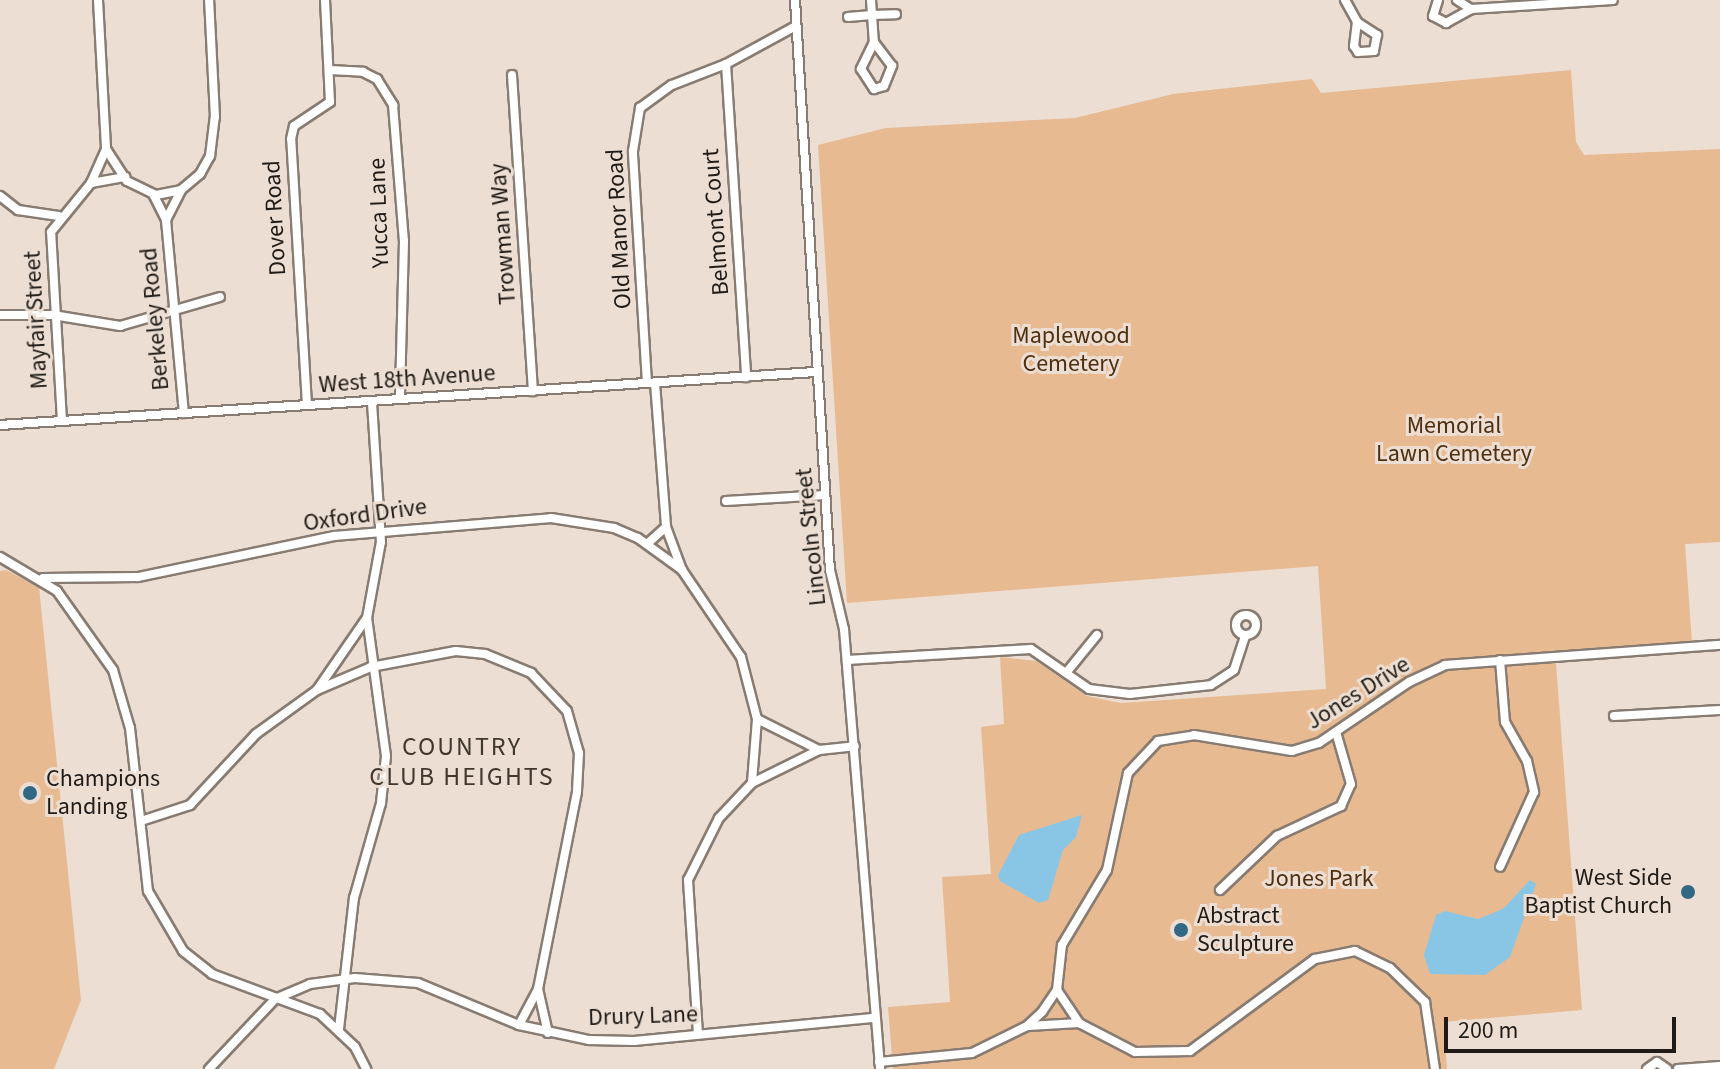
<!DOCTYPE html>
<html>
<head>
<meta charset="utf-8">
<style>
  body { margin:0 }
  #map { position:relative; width:1720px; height:1069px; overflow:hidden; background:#ecded3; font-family:"Source Sans 3",sans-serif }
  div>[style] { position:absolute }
  .green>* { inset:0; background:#e8ba91 }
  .water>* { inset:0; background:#89c6e6 }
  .roads { filter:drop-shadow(2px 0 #887c72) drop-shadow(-2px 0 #887c72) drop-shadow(0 2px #887c72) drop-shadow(0 -2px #887c72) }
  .minor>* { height:8px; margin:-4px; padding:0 4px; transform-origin:4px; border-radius:4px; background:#fff }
  .minor>.ring { margin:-4px; padding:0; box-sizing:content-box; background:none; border:8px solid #fff; border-radius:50% }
  .dots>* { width:22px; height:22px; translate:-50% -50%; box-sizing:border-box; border:4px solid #ecded3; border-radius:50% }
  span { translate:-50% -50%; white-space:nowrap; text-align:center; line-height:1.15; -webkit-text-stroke:6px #ecded3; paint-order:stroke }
  .street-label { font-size:24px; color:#201b17 }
  .park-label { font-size:24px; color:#4f3010 }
  .poi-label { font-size:24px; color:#201b17 }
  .left { translate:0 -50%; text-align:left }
  .right { translate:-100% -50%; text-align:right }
  .neighbourhood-label { font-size:26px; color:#41372e; letter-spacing:2px }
  .scale { position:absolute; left:1444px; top:1017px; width:232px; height:36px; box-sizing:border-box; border:4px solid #201b17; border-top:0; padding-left:10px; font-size:24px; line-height:28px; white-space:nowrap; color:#201b17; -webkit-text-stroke:6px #ecded3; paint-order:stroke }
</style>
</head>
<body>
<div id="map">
  <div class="green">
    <div style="clip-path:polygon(1571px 70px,1576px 142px,1584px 155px,1720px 149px,1720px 542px,1685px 544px,1692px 643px,1720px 642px,1720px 651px,1556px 663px,1582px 1010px,1444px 1022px,1447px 1069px,893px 1069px,888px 1007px,950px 1002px,942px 877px,991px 874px,981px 727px,1004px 724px,1000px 657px,1036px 661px,1087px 696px,1121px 703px,1326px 689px,1318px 566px,847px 603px,818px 145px,886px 128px,1075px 118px,1173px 94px,1312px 79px,1321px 93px)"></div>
    <div style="clip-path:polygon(6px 570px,39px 587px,81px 1000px,54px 1069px,0 1069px,0 571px)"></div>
  </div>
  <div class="water">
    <div style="clip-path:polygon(1082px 815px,1076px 837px,1063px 850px,1048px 900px,1039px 903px,1000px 881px,998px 875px,1019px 835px)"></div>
    <div style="clip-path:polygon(1530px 880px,1536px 884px,1510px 957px,1485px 975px,1430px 974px,1424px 955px,1436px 915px,1445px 911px,1478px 919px,1491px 914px,1504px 908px)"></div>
  </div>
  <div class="roads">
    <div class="minor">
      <div style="left:98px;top:0;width:149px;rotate:86.9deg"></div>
      <div style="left:106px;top:149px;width:38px;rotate:57deg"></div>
      <div style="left:127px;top:181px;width:32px;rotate:26deg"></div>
      <div style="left:156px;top:195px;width:25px;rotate:-11deg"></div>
      <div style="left:181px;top:190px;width:25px;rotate:-40deg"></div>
      <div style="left:200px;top:174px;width:21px;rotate:-61deg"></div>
      <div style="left:210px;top:156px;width:39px;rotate:-83deg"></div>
      <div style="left:215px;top:117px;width:117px;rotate:-92.9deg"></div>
      <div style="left:795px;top:0;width:571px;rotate:86.49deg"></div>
      <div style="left:830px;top:570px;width:61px;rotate:76.7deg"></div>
      <div style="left:844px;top:629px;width:441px;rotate:85.3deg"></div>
      <div style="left:871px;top:0;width:15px;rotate:86deg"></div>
      <div style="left:872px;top:15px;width:24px;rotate:-2deg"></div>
      <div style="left:1345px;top:0;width:25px;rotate:61deg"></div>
      <div style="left:1438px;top:0;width:17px;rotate:107deg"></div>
      <div style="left:1433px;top:16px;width:15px;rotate:28deg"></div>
      <div style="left:1446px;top:23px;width:29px;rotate:-29deg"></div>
      <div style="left:1471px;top:9px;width:142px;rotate:-3.6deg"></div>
      <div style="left:1457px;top:0;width:17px;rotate:33deg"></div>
      <div style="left:848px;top:17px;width:24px;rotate:-5deg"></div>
      <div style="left:872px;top:15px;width:27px;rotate:86deg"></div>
      <div style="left:874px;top:42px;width:30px;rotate:116deg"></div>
      <div style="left:861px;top:69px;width:24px;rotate:57deg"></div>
      <div style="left:874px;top:89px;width:10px;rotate:-17deg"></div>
      <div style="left:884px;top:86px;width:22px;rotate:-68deg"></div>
      <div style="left:892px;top:66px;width:30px;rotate:-127deg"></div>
      <div style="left:1357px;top:22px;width:24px;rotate:33deg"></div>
      <div style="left:1377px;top:35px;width:16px;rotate:101deg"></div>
      <div style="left:1374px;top:51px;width:16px;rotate:176deg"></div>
      <div style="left:1358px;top:52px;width:7px;rotate:-124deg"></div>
      <div style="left:1354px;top:46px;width:24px;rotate:-83deg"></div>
      <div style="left:726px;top:64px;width:314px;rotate:86.3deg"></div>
      <div style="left:330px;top:70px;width:33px;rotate:3deg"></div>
      <div style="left:363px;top:72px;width:16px;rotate:27deg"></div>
      <div style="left:377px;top:79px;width:31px;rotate:58deg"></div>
      <div style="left:393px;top:105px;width:136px;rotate:85.4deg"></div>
      <div style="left:404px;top:241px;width:158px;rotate:91.5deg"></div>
      <div style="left:512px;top:75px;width:317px;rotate:86.2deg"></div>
      <div style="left:91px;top:183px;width:35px;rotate:-10deg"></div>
      <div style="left:153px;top:194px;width:29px;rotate:63deg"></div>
      <div style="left:166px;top:220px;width:194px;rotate:84.7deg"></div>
      <div style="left:0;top:196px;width:23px;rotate:38deg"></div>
      <div style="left:18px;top:210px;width:41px;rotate:8.3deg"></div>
      <div style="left:166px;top:220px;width:34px;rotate:-63deg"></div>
      <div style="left:0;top:315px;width:53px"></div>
      <div style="left:53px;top:315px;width:68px;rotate:9.3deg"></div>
      <div style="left:120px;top:326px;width:104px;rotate:-16.2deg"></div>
      <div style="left:647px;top:383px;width:232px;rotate:-93.5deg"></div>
      <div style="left:633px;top:151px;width:44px;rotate:-80.8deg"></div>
      <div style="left:640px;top:108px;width:39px;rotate:-36deg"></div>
      <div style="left:672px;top:85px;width:58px;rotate:-21.3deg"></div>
      <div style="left:726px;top:64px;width:80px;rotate:-28.5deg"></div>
      <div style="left:655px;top:383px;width:144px;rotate:85.6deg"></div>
      <div style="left:666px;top:527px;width:46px;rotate:69.6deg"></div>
      <div style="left:682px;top:570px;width:105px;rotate:55.9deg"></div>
      <div style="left:741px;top:657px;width:64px;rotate:75.5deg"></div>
      <div style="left:757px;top:719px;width:64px;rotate:94.5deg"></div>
      <div style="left:752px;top:783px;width:48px;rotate:133.3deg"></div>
      <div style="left:719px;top:818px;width:69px;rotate:116.6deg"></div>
      <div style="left:688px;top:880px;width:154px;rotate:86.3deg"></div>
      <div style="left:307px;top:405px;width:266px;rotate:-93.4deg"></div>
      <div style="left:291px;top:139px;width:13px;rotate:-77deg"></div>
      <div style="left:294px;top:126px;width:43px;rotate:-33.7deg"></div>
      <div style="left:330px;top:102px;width:102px;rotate:-92.8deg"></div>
      <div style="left:62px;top:421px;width:189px;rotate:-93.3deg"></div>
      <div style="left:51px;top:232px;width:63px;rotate:-50.8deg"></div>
      <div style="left:91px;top:183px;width:37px;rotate:-66deg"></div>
      <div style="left:0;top:425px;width:818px;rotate:-3.72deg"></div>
      <div style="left:726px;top:501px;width:99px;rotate:-3.5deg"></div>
      <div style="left:647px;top:544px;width:25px;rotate:-42deg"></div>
      <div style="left:0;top:557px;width:66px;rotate:30.8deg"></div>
      <div style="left:57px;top:591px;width:97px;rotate:54.7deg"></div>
      <div style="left:113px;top:670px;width:60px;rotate:73.7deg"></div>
      <div style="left:130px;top:728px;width:164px;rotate:83.7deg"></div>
      <div style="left:148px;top:891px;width:69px;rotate:59.7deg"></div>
      <div style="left:183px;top:951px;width:37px;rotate:38deg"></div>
      <div style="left:212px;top:974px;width:115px;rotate:20.3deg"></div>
      <div style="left:320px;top:1014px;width:48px;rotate:43.3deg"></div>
      <div style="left:355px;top:1047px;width:25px;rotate:63deg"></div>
      <div style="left:43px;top:578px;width:95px;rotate:-0.6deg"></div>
      <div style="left:138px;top:577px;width:200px;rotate:-11.8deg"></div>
      <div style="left:334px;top:536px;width:218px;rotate:-4.7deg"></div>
      <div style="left:551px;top:518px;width:64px;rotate:9deg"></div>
      <div style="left:614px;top:528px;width:26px;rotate:23deg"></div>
      <div style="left:638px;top:538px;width:54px;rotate:36deg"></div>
      <div class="ring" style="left:1236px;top:615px;width:12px;height:12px"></div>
      <div style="left:847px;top:660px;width:184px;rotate:-3.4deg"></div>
      <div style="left:1031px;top:649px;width:70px;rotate:34.6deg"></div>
      <div style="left:1089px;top:689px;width:41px;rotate:7deg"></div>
      <div style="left:1130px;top:694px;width:81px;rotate:-6.3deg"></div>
      <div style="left:1211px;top:685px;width:27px;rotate:-33deg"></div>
      <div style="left:1234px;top:670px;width:35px;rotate:-72deg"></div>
      <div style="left:1500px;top:660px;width:62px;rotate:85.4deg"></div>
      <div style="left:1505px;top:722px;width:45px;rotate:60.6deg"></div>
      <div style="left:1527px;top:761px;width:32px;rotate:77deg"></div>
      <div style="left:1534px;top:792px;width:82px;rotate:114.4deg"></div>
      <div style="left:1066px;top:673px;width:49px;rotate:-50.8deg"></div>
      <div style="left:317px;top:690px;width:86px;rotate:-55.4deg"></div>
      <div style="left:1614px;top:716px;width:106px;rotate:-3.2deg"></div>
      <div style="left:819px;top:750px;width:36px;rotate:-6deg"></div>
      <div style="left:752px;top:783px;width:75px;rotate:-26.2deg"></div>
      <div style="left:819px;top:750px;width:69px;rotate:-153.4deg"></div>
      <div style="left:141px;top:821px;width:52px;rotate:-18.1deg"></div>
      <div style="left:190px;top:805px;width:97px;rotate:-47.1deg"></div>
      <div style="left:256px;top:734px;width:75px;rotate:-35.8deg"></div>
      <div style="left:317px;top:690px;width:59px;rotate:-23.1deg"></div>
      <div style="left:371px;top:667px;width:86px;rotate:-10.7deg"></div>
      <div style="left:456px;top:651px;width:29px;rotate:6deg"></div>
      <div style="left:485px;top:654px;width:50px;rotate:22.4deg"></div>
      <div style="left:531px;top:673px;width:52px;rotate:46.5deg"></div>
      <div style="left:567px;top:711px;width:44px;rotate:74.1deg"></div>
      <div style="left:579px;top:753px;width:39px;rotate:93deg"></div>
      <div style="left:577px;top:792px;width:201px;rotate:101.2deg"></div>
      <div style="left:538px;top:989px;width:45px;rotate:77.2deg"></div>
      <div style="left:1220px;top:890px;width:79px;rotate:-43.5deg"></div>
      <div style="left:1277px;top:836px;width:71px;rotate:-25.1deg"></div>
      <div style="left:1341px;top:806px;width:24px;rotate:-66deg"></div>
      <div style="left:1351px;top:784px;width:54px;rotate:-106.1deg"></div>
      <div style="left:1057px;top:990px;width:40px;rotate:56deg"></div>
      <div style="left:519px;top:1025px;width:40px;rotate:-62deg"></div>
      <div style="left:1028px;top:1026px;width:51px;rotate:-3.4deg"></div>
      <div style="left:1079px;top:1023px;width:63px;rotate:27.4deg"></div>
      <div style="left:1135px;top:1052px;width:55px;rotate:-1deg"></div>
      <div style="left:1190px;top:1051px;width:155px;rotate:-36.4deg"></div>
      <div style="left:1315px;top:959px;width:41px;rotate:-11.3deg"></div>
      <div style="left:1355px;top:951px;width:39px;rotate:26deg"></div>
      <div style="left:1390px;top:968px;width:49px;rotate:44.2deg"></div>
      <div style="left:1425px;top:1002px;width:68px;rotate:81.5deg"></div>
      <div style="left:339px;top:1029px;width:132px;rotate:-83.5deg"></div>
      <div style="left:354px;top:898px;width:99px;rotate:-74.1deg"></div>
      <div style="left:381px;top:803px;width:47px;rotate:-83.9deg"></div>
      <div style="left:386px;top:756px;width:139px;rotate:-97.8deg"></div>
      <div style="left:367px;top:618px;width:77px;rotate:-79.6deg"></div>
      <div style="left:381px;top:542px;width:141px;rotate:-93.7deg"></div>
      <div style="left:879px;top:1062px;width:93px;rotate:-5.5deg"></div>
      <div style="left:972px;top:1053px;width:61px;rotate:-26.1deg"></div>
      <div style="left:1027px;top:1026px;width:21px;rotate:-43deg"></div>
      <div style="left:1042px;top:1012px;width:27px;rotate:-56deg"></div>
      <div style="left:1057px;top:990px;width:45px;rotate:-83.7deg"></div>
      <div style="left:1062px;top:945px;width:87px;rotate:-59deg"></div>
      <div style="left:1107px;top:870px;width:99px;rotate:-77.8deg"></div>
      <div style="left:1128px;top:773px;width:44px;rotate:-46.8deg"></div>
      <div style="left:1158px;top:741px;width:36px;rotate:-9deg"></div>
      <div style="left:1194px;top:735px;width:99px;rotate:9.3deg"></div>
      <div style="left:1292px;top:751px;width:28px;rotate:-17deg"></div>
      <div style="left:1319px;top:743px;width:109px;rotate:-34.1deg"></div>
      <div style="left:1409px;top:682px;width:40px;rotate:-25deg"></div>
      <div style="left:1445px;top:665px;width:276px;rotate:-4.2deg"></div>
      <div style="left:209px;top:1069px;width:96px;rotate:-46.7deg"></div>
      <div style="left:275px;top:999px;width:38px;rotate:-23deg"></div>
      <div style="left:310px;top:984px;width:45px;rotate:-7.6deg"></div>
      <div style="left:355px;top:978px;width:63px;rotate:4.5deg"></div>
      <div style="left:418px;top:983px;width:109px;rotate:22.6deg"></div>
      <div style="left:519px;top:1025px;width:72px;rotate:12.1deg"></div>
      <div style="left:589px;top:1040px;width:45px;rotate:1.3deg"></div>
      <div style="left:634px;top:1041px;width:242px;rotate:-5.5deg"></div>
      <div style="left:1647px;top:1069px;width:12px;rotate:-35deg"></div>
      <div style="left:1657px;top:1062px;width:12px;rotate:35deg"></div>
      <div style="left:1678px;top:1069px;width:42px;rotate:-4.1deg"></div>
    </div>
  </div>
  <div class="dots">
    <div style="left:30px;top:793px;background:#316883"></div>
    <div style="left:1688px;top:892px;background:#316883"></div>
    <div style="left:1181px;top:930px;background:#316883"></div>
  </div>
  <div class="street-label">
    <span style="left:379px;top:213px;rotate:-92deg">Yucca Lane</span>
    <span style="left:275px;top:218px;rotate:-93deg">Dover Road</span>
    <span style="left:716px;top:222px;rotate:-94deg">Belmont Court</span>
    <span style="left:619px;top:229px;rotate:-93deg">Old Manor Road</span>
    <span style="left:503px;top:234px;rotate:-94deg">Trowman Way</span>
    <span style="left:155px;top:319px;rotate:-95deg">Berkeley Road</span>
    <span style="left:36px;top:320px;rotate:-93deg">Mayfair Street</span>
    <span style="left:407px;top:379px;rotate:-4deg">West 18th Avenue</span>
    <span style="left:365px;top:515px;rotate:-8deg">Oxford Drive</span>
    <span style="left:811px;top:537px;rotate:-96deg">Lincoln Street</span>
    <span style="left:1358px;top:693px;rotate:-32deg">Jones Drive</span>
    <span style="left:643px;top:1016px;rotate:-2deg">Drury Lane</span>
  </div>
  <div class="park-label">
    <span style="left:1071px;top:350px">Maplewood<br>Cemetery</span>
    <span style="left:1454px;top:440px">Memorial<br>Lawn Cemetery</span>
    <span style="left:1319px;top:879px">Jones Park</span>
  </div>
  <div class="poi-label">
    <span class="left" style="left:46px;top:793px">Champions<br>Landing</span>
    <span class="right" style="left:1672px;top:892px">West Side<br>Baptist Church</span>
    <span class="left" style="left:1197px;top:930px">Abstract<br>Sculpture</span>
  </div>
  <div class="neighbourhood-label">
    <span style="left:462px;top:762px">COUNTRY<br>CLUB HEIGHTS</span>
  </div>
  <div class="scale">200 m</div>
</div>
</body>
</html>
